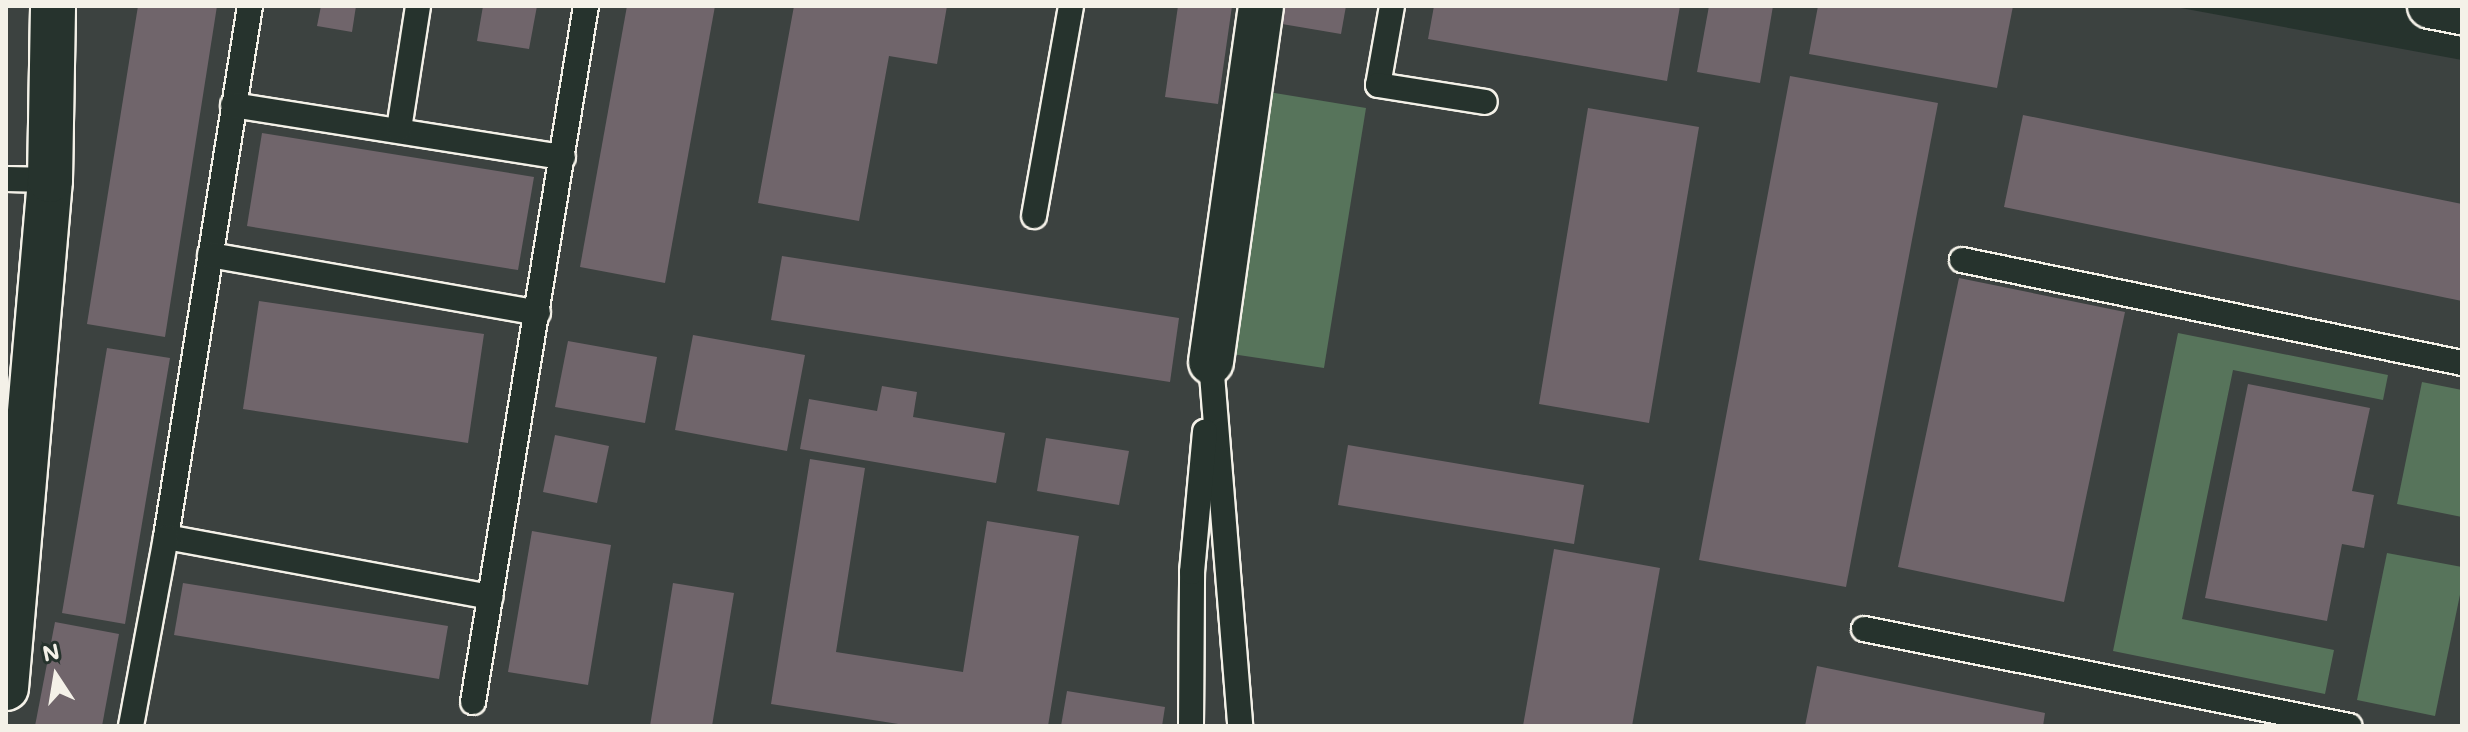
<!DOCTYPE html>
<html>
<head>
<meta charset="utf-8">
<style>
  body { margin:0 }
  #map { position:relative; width:2468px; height:732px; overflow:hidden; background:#26332d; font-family:Mali,sans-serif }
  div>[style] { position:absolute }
  .built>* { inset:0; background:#3c4240 }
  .green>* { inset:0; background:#57745b }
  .building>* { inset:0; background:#70656b }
  .roads { filter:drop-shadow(2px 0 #f4f1e8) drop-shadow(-2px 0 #f4f1e8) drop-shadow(0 2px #f4f1e8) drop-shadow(0 -2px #f4f1e8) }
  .lane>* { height:24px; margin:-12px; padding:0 12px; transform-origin:12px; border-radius:12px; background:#26332d }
  .street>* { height:44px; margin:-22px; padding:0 22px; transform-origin:22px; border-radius:22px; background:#26332d }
  .secondary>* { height:44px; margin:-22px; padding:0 22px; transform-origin:22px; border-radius:22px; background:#26332d }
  span { translate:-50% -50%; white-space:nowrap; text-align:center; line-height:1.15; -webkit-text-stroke:8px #26332d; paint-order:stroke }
  .frame { position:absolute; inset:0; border:8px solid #f4f1e8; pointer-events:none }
  .north { position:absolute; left:16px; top:636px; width:80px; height:80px; -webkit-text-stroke:6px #26332d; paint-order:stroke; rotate:348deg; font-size:22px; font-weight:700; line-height:32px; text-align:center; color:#f4f1e8 }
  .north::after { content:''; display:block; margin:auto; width:28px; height:36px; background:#f4f1e8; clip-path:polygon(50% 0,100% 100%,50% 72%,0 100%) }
</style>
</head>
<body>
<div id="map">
  <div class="built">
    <div style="clip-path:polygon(6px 6px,2170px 6px,2462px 60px,2462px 726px,6px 726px)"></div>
  </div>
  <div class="green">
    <div style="clip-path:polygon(1268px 92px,1366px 108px,1324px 368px,1225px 353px)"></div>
    <div style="clip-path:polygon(2178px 333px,2388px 375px,2383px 400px,2233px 370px,2182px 619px,2334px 650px,2325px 694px,2113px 651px)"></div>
    <div style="clip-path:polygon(2422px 382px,2462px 390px,2462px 517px,2397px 504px)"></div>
    <div style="clip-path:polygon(2387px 553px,2462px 567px,2462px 585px,2435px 716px,2357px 700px)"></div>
  </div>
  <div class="building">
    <div style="clip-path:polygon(138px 6px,217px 6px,165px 337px,87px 324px)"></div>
    <div style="clip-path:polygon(321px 6px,356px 6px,352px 32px,317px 26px)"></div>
    <div style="clip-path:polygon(483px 6px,537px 6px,529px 49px,477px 41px)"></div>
    <div style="clip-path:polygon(627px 6px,715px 6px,665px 283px,580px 267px)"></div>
    <div style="clip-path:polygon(794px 6px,947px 6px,937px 64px,889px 56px,859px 221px,758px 203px)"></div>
    <div style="clip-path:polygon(1178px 6px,1232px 6px,1218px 104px,1165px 97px)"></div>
    <div style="clip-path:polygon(1285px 6px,1346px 6px,1341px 34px,1282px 24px)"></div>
    <div style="clip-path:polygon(1434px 6px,1680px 6px,1667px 81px,1428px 39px)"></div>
    <div style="clip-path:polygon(1709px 6px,1773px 6px,1760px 83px,1697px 72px)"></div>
    <div style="clip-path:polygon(1818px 6px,2013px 6px,1997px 88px,1809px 54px)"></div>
    <div style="clip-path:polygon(1790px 76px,1938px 103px,1846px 587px,1699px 560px)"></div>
    <div style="clip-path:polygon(1588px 108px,1699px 127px,1649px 423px,1539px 404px)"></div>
    <div style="clip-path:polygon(2023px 115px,2462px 204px,2462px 301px,2004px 207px)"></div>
    <div style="clip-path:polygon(262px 133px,534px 177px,518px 270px,247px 226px)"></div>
    <div style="clip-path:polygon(782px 256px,1179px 318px,1170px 382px,771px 320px)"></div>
    <div style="clip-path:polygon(1959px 278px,2125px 312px,2064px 602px,1898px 567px)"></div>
    <div style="clip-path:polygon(259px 301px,484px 334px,468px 443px,243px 409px)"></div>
    <div style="clip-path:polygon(693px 335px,805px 355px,787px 451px,675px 430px)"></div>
    <div style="clip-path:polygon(568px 341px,657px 357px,645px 423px,555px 407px)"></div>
    <div style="clip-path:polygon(107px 348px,170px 358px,125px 624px,62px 613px)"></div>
    <div style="clip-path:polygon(2248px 384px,2370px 408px,2352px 491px,2374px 495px,2364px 548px,2342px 544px,2327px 621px,2205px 598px)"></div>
    <div style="clip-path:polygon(882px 386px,917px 392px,913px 417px,1005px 433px,996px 483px,800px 449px,809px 399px,877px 411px)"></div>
    <div style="clip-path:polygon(555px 435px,609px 446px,597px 503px,543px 492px)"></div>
    <div style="clip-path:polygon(1046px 438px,1129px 451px,1119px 505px,1037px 491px)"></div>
    <div style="clip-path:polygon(1348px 445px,1584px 485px,1574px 544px,1338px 505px)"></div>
    <div style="clip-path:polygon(810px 459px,865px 468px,836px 652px,963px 672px,987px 521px,1079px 536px,1048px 726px,911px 726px,771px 704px)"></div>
    <div style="clip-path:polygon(532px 531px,611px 545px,588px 685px,508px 672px)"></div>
    <div style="clip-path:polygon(1554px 549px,1660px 568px,1632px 726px,1523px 726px)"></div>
    <div style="clip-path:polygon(183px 583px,448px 626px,439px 679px,174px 635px)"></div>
    <div style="clip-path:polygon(673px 583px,734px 593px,712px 726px,650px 726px)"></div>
    <div style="clip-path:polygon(55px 622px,119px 634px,102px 726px,35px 726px)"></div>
    <div style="clip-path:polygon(1817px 666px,2045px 713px,2043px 726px,1805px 726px)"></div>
    <div style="clip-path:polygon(1067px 691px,1165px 707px,1162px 726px,1061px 726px)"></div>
  </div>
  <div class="roads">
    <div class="lane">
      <div style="left:250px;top:6px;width:538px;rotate:98.99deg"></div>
      <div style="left:166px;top:537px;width:330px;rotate:10.5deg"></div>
      <div style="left:1392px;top:6px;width:80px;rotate:100deg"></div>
      <div style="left:1378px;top:85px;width:108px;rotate:9deg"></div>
      <div style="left:233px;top:105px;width:334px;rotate:9deg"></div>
      <div style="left:399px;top:129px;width:124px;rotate:-81.2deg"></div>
      <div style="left:6px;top:179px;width:44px;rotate:1.3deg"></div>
      <div style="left:1034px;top:216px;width:213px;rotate:-80deg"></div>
      <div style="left:210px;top:255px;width:333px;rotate:10deg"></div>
      <div style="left:1962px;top:260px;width:510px;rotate:11.64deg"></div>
      <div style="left:1211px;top:362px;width:365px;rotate:85.4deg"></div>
      <div style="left:1864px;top:629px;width:495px;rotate:11.3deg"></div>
      <div style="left:473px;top:702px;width:705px;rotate:-80.78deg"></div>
      <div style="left:131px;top:726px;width:192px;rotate:-79.5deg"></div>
      <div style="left:1191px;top:726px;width:154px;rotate:-89.6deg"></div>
      <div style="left:1192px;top:572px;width:141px;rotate:-84.7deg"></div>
    </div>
    <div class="street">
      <div style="left:1211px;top:362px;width:359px;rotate:-82deg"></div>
      <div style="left:6px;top:688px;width:510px;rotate:-85.05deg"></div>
      <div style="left:50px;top:180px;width:174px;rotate:-89deg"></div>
    </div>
    <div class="secondary">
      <div style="left:2430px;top:6px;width:33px;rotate:11deg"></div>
    </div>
  </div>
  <div class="frame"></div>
  <div class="north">N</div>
</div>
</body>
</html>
